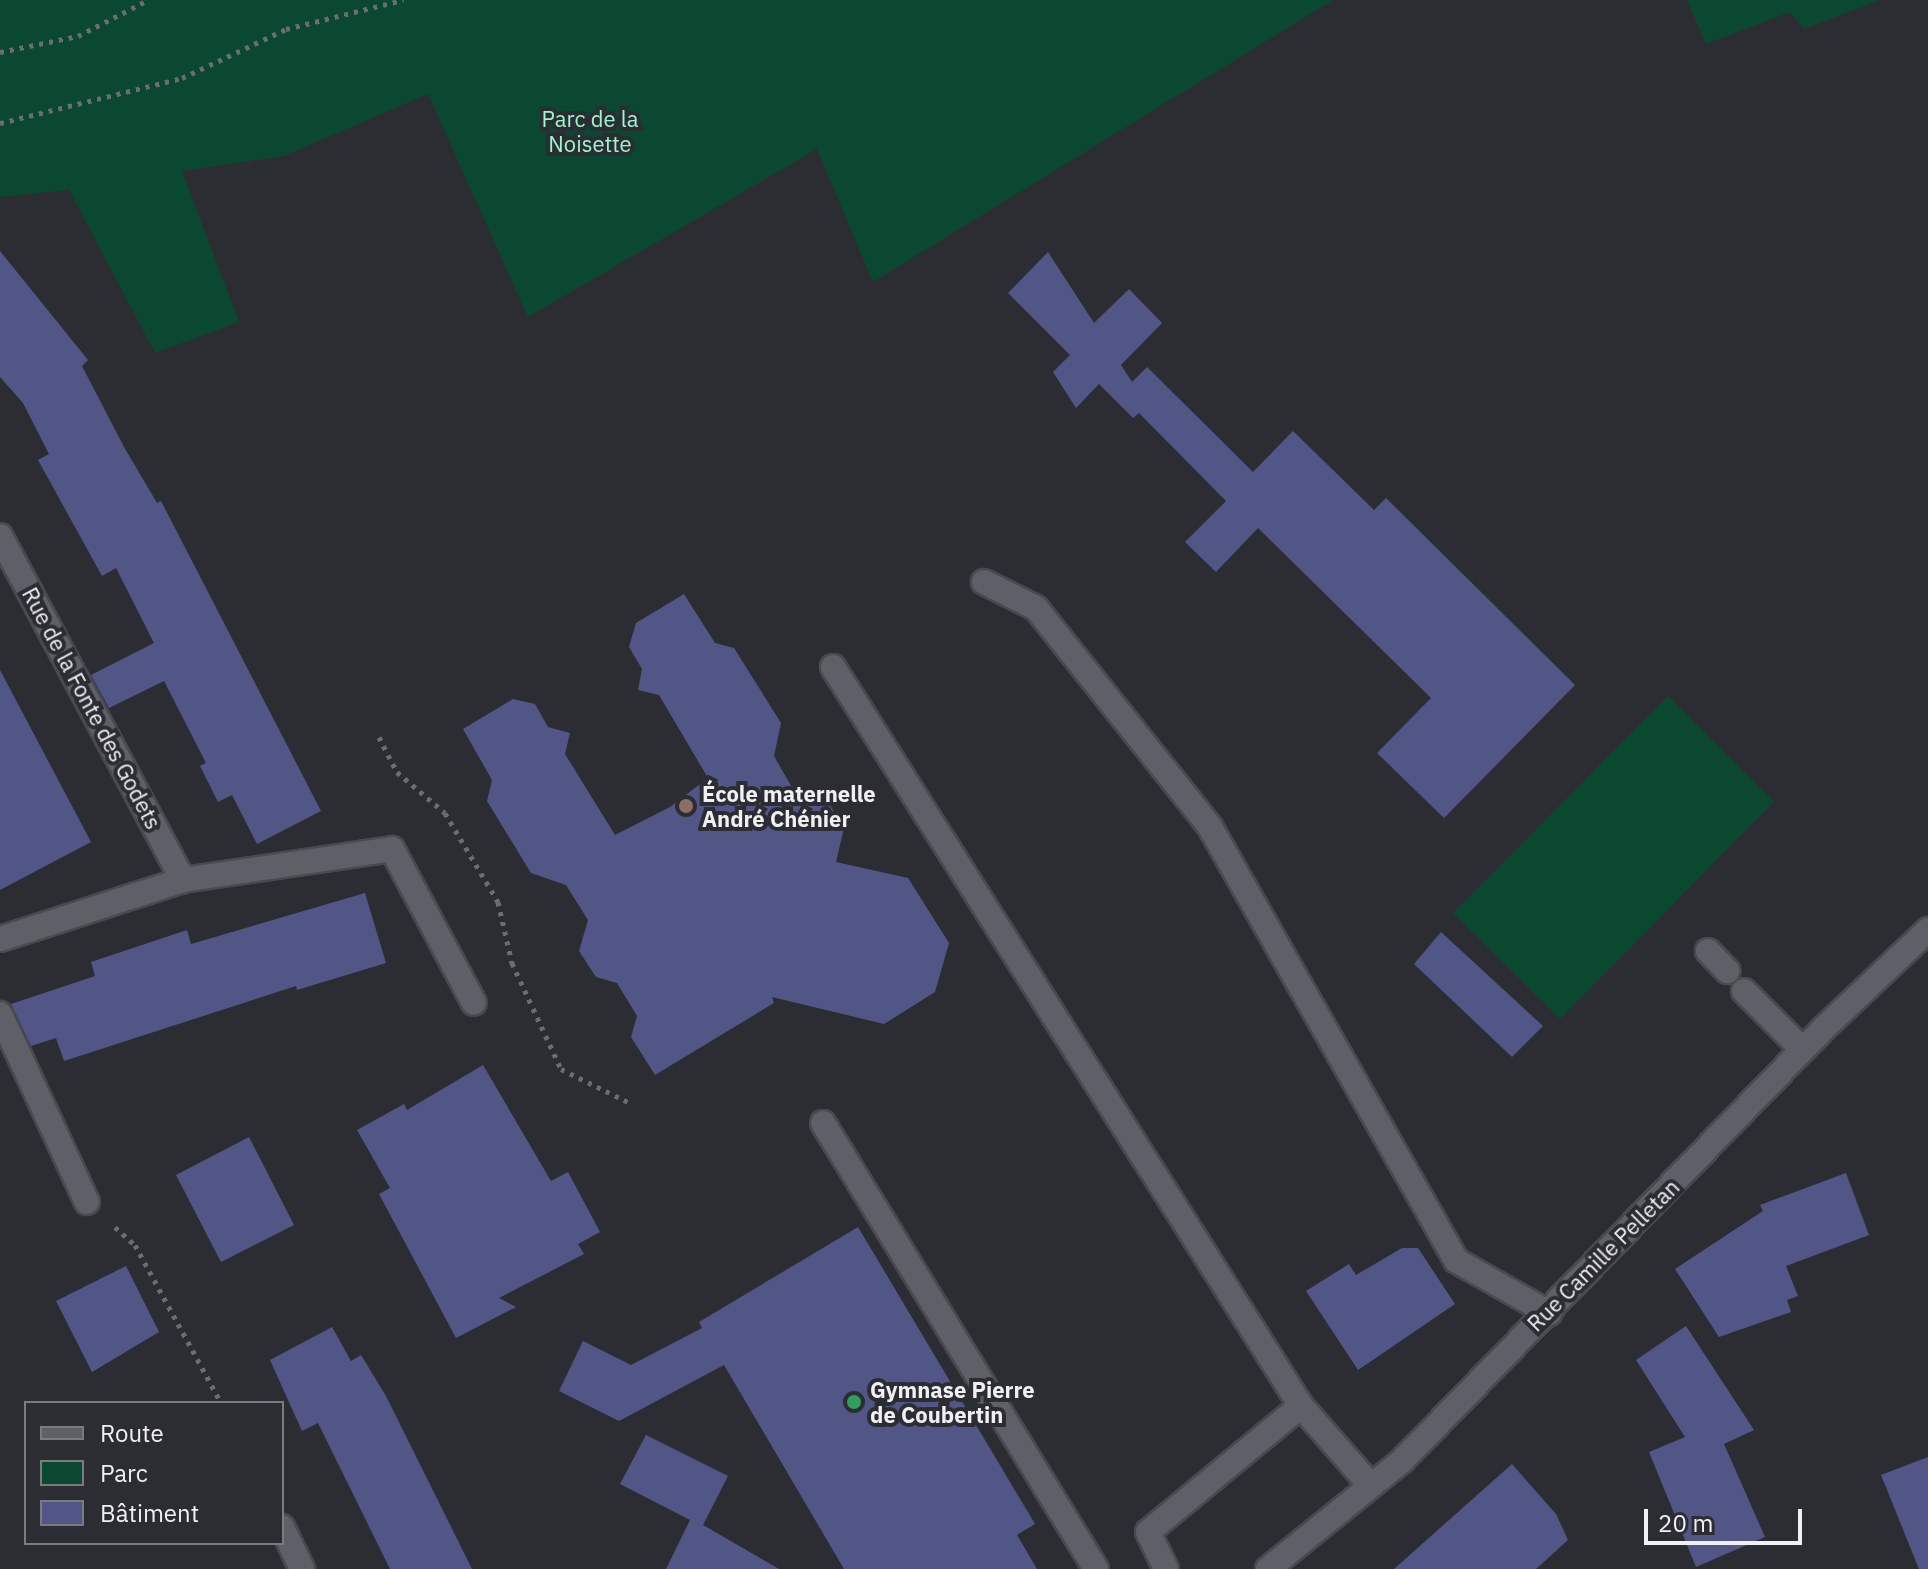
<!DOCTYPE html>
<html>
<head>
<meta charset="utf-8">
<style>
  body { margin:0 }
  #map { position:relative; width:1928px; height:1569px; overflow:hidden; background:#2c2d33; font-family:"IBM Plex Sans",sans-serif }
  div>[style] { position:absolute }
  .green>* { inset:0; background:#0a4832 }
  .building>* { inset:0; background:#525687 }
  .path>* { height:5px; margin-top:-2.5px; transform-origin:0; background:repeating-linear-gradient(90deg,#6c6d72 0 4px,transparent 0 10px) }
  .roads { filter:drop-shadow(2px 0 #494a4e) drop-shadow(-2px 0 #494a4e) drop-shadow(0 2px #494a4e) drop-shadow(0 -2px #494a4e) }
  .lane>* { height:24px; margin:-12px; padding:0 12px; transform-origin:12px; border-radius:12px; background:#5f6067 }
  .street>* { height:24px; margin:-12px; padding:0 12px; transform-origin:12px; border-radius:12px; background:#5f6067 }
  .dots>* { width:22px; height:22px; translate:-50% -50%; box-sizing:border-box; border:4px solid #2c2d33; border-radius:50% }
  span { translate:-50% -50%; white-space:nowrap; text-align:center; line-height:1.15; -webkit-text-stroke:8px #2c2d33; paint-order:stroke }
  .park-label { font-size:22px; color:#9af8cd }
  .street-label { font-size:22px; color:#f0f0f4 }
  .poi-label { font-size:22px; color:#f0f0f4; font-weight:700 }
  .left { translate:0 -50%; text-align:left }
  .legend { position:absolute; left:24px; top:1401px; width:260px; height:144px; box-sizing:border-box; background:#2c2d33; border:2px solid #7a7b80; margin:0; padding:10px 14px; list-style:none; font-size:24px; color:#f0f0f4 }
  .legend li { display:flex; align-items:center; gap:16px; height:40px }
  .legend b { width:40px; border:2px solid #7a7b80 }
  .scale { position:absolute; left:1644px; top:1509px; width:158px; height:36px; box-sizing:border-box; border:4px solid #f0f0f4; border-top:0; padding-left:10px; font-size:24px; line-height:28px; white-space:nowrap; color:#f0f0f4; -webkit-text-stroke:6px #2c2d33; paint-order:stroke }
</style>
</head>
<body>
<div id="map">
  <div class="green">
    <div style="clip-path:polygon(0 0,1333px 0,873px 282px,817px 149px,528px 317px,428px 94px,284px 156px,182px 171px,239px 322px,155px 353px,69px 190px,0 197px)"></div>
    <div style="clip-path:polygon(1687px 0,1880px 0,1804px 29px,1790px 12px,1706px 44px)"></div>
    <div style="clip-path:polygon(1668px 696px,1774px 802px,1560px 1019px,1453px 913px)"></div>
  </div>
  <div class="building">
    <div style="clip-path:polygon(0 251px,88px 360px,82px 366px,124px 447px,157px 503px,161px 501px,321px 811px,257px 844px,232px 795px,218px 802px,200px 766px,206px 763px,164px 681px,109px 708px,91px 675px,154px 643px,116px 568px,102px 576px,38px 460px,49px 454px,23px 403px,0 377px)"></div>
    <div style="clip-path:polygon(1048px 252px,1094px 323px,1129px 289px,1162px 323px,1121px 365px,1132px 382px,1147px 367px,1253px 472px,1293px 431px,1374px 510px,1386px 498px,1575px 685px,1444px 818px,1377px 753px,1431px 698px,1258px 528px,1216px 572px,1185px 542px,1226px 501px,1139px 413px,1133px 418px,1099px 384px,1076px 408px,1053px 372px,1070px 355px,1008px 293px)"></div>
    <div style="clip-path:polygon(684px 594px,715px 643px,734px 648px,781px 723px,774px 756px,794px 791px,828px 802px,844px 828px,836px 862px,908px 878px,949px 943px,935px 992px,884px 1024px,772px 997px,774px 1003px,655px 1075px,631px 1037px,637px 1016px,617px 983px,596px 977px,579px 951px,588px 920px,566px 885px,531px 873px,487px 801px,492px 780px,463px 729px,513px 699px,535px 704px,548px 727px,570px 733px,565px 754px,615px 835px,670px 807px,708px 778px,659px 695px,638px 690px,642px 669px,629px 647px,636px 623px)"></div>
    <div style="clip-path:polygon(0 670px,91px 842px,0 890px)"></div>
    <div style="clip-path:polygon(365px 893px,386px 963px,297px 990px,296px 986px,64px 1061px,56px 1038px,31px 1046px,11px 1004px,95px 976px,91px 962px,187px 930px,191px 944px)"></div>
    <div style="clip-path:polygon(1441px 932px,1543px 1026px,1512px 1057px,1414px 964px)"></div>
    <div style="clip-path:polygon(483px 1065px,551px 1181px,568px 1172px,600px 1232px,578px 1244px,584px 1254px,499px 1298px,516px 1307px,456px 1338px,379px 1194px,390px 1188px,357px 1130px,404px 1104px,407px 1110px)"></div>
    <div style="clip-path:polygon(249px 1137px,294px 1225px,221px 1262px,176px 1175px)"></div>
    <div style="clip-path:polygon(1846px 1173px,1869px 1235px,1786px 1266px,1798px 1296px,1787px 1300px,1791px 1312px,1719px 1337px,1675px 1269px,1763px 1211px,1760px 1205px)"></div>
    <div style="clip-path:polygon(858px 1227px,1035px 1524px,1017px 1535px,1037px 1569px,844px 1569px,724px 1365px,619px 1421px,559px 1391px,583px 1341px,631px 1365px,702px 1328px,699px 1322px)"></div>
    <div style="clip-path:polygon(1402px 1248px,1418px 1248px,1455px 1304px,1358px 1370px,1306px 1291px,1349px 1264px,1356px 1275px)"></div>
    <div style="clip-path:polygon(126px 1266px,159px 1332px,92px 1372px,56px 1301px)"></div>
    <div style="clip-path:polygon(1686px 1326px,1754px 1430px,1724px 1444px,1765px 1537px,1696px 1567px,1649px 1452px,1685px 1437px,1636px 1360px)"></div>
    <div style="clip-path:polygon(332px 1327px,351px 1361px,361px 1355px,386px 1396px,472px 1569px,390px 1569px,318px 1423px,302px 1431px,270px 1360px)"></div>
    <div style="clip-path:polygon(646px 1435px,728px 1476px,703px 1525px,779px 1569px,666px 1569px,690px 1520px,620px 1484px)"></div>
    <div style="clip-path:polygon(1928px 1457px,1928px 1569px,1919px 1569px,1881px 1475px)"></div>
    <div style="clip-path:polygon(1512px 1464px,1556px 1514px,1568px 1540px,1536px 1569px,1394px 1569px)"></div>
  </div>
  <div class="path">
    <div style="left:0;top:52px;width:80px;rotate:-11.6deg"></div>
    <div style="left:78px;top:36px;width:79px;rotate:-27.2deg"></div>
    <div style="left:0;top:123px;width:187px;rotate:-13.9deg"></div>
    <div style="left:182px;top:78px;width:115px;rotate:-25.2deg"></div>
    <div style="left:286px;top:29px;width:121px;rotate:-13.9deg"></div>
    <div style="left:379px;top:737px;width:39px;rotate:63deg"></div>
    <div style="left:397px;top:772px;width:63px;rotate:40.5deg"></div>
    <div style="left:445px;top:813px;width:104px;rotate:59.2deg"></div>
    <div style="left:498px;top:902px;width:63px;rotate:77.1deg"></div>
    <div style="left:512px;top:963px;width:117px;rotate:65.2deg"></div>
    <div style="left:561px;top:1069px;width:79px;rotate:26.2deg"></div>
    <div style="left:115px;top:1227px;width:27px;rotate:42deg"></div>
    <div style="left:135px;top:1245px;width:180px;rotate:61.4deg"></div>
  </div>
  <div class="roads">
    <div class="lane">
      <div style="left:984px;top:582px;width:58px;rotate:26.6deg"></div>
      <div style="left:1036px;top:608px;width:280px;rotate:51.5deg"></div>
      <div style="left:1210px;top:827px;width:499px;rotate:60.4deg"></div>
      <div style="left:1457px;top:1261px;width:106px;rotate:29.5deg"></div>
      <div style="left:833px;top:667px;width:875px;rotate:57.65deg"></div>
      <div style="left:1301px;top:1406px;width:106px;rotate:48.8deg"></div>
      <div style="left:1708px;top:951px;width:28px;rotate:46deg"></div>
      <div style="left:1744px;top:991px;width:83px;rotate:45deg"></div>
      <div style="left:823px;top:1123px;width:523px;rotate:58.53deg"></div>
      <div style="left:1166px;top:1569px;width:41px;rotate:-115.9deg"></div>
      <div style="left:1148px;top:1532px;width:198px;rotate:-39.5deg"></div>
    </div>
    <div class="street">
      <div style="left:0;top:536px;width:390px;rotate:62deg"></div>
      <div style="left:183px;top:880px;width:192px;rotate:162.1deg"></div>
      <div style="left:183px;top:880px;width:211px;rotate:-8.4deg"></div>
      <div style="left:392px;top:849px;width:174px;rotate:62deg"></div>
      <div style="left:0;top:1014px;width:207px;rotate:65.2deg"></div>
      <div style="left:282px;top:1527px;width:47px;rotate:64.5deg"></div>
      <div style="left:1268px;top:1569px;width:174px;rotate:-38.9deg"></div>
      <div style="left:1403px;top:1460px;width:600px;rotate:-45.74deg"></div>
      <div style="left:1822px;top:1030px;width:146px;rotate:-43.3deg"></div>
    </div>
  </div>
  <div class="dots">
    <div style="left:686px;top:806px;background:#8d6e63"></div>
    <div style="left:854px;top:1402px;background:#2e9e5b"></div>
  </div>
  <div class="park-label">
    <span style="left:590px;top:131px">Parc de la<br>Noisette</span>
  </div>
  <div class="street-label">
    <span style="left:92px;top:708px;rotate:62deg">Rue de la Fonte des Godets</span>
    <span style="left:1603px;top:1255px;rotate:-45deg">Rue Camille Pelletan</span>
  </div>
  <div class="poi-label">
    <span class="left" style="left:702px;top:806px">École maternelle<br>André Chénier</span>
    <span class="left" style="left:870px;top:1402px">Gymnase Pierre<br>de Coubertin</span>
  </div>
  <ul class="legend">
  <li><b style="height:10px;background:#5f6067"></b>Route</li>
  <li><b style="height:22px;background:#0a4832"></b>Parc</li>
  <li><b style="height:22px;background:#525687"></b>Bâtiment</li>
  </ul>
  <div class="scale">20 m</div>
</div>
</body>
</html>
